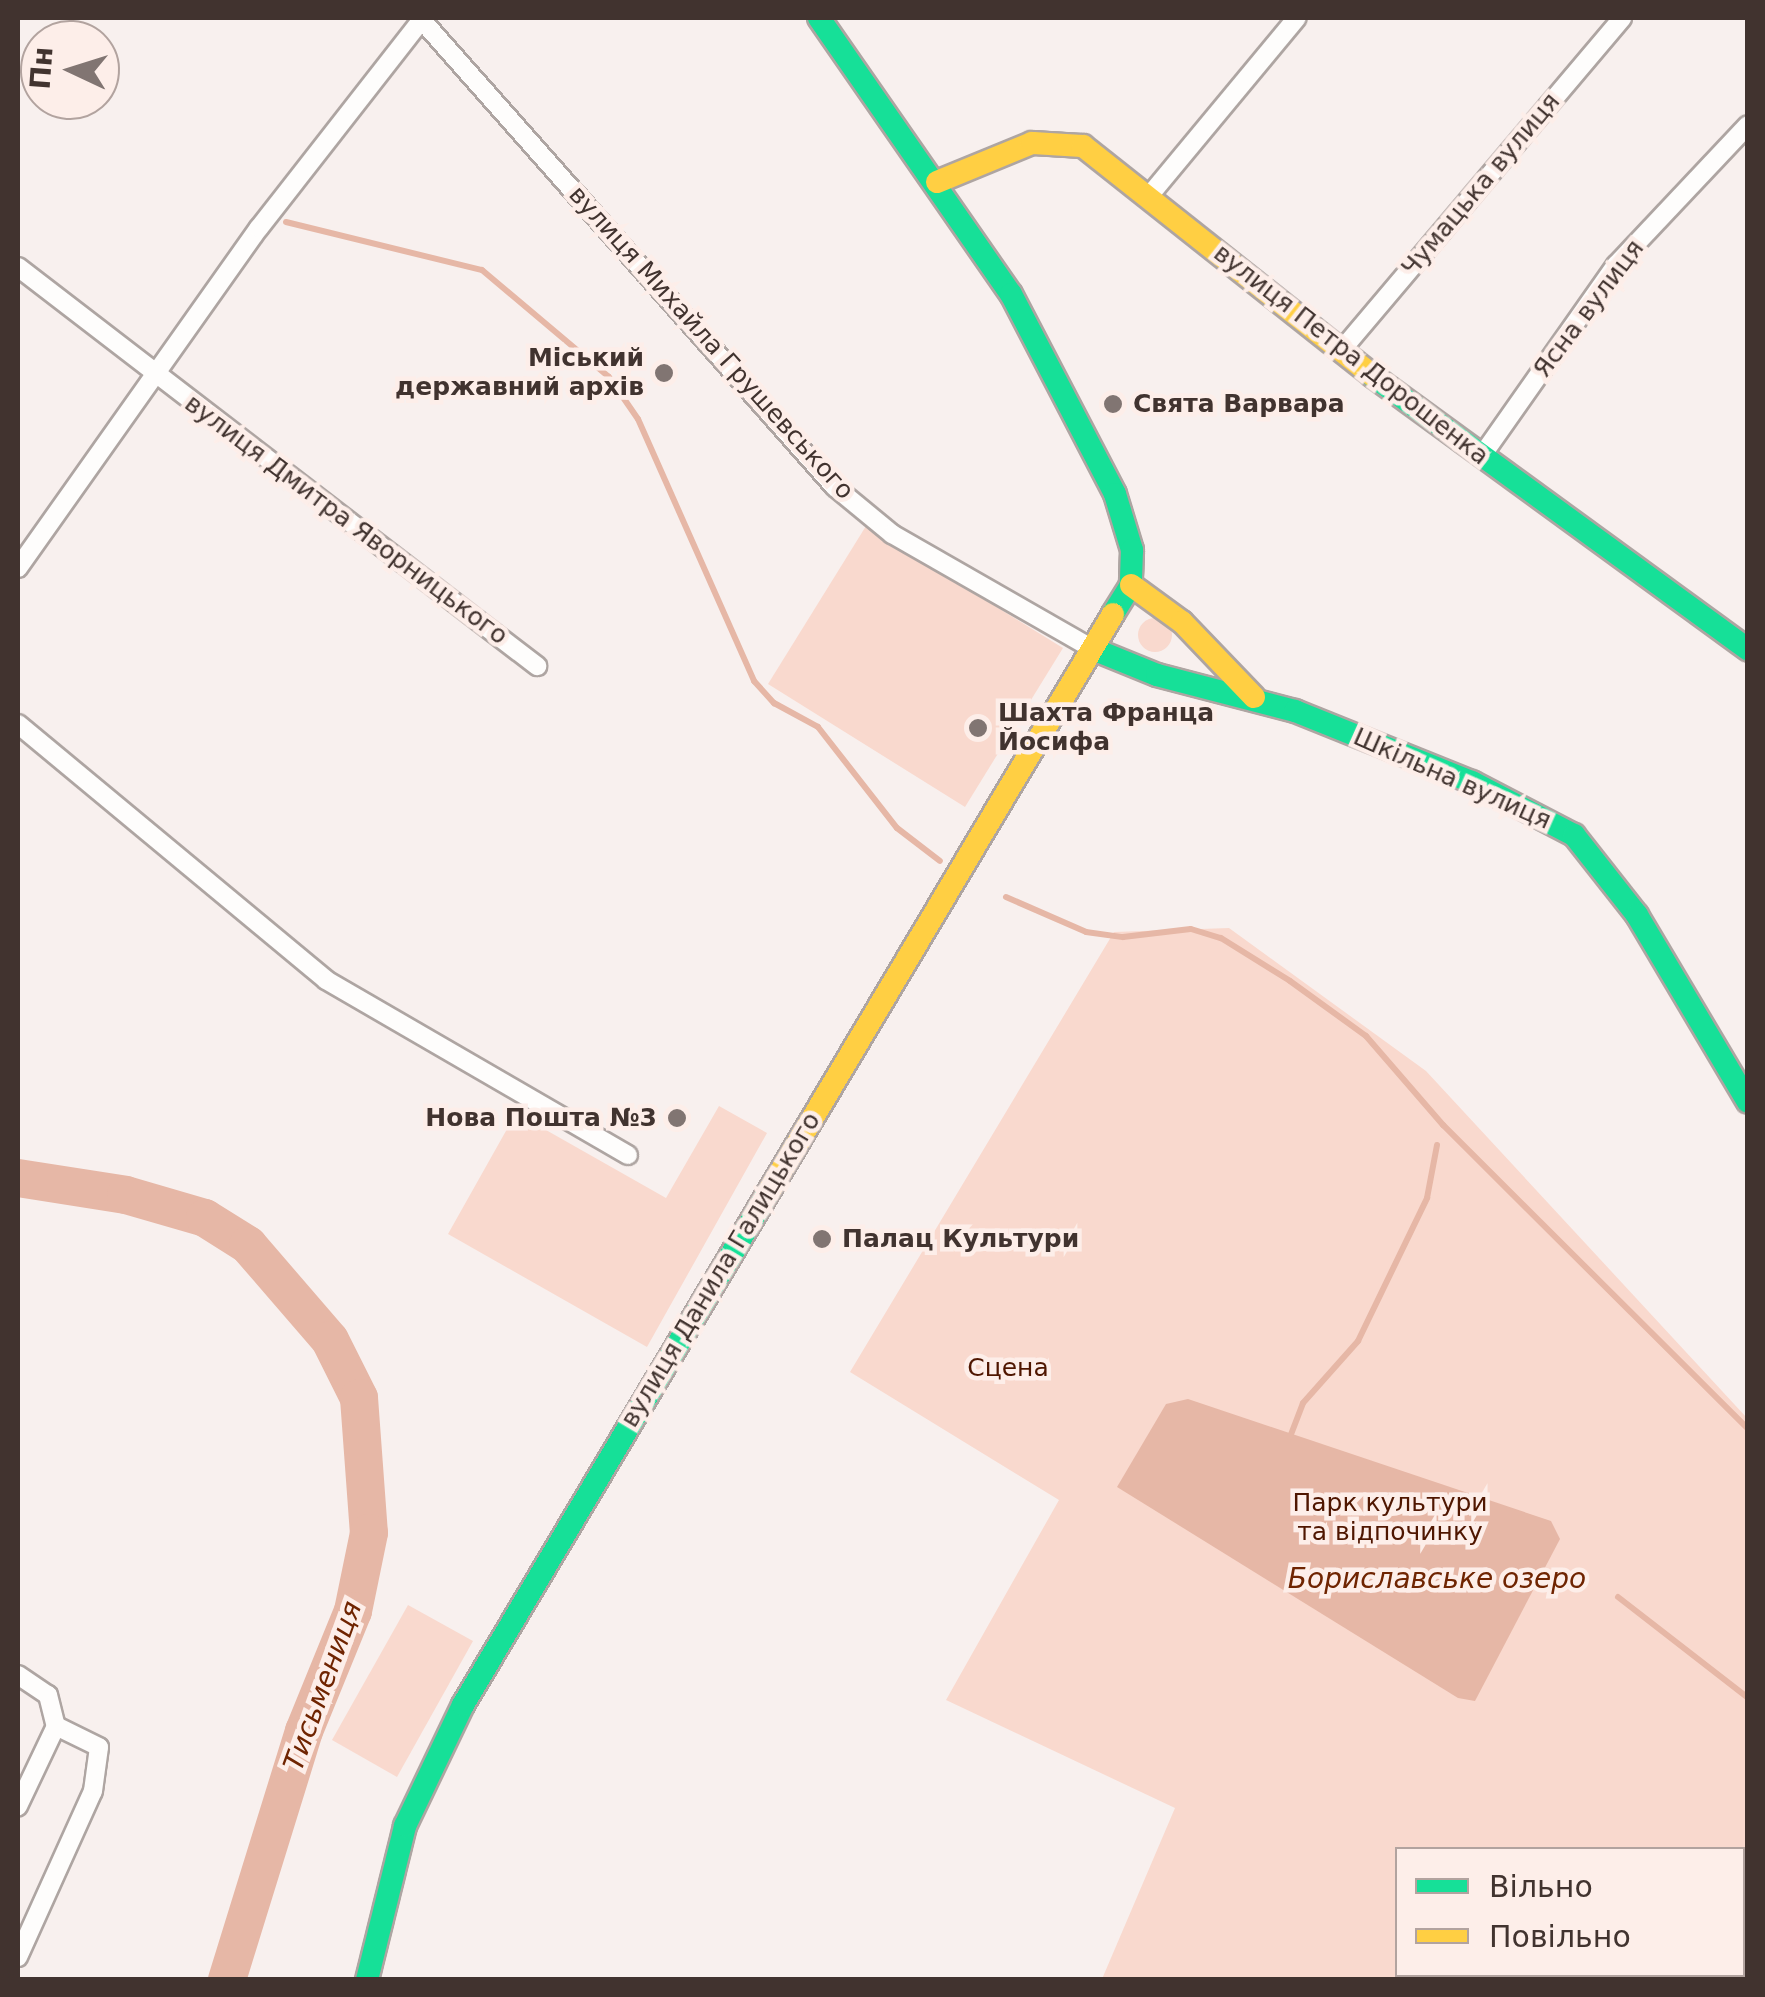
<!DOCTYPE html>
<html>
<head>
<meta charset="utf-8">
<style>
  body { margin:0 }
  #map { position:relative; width:1765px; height:1997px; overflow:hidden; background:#f8f0ee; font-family:"DejaVu Sans",sans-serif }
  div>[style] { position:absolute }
  .green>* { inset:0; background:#f9d9ce }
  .round { border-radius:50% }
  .water>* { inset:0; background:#e6b7a6 }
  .stream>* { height:6px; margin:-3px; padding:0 3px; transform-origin:3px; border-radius:3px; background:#e6b7a6 }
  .river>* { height:38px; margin:-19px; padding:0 19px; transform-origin:19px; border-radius:19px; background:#e6b7a6 }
  .roads { filter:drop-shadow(2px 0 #aea5a2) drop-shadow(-2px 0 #aea5a2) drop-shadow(0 2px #aea5a2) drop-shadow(0 -2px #aea5a2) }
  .street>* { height:18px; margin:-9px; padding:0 9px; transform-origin:9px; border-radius:9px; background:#fefdfc }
  .fast>* { height:22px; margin:-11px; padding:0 11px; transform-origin:11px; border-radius:11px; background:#16e098 }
  .slow>* { height:22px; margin:-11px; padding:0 11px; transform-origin:11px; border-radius:11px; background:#ffcf43 }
  .dots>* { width:28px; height:28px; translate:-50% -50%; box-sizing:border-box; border:5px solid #fdeee9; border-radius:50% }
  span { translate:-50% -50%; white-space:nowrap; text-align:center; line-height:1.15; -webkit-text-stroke:9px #fdeee9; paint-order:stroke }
  .street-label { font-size:25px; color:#41332f }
  .poi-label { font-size:25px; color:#41332f; font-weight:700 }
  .right { translate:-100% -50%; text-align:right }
  .left { translate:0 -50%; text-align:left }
  .park-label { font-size:25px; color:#4f1600 }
  .water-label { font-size:28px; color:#6f2401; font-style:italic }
  .frame { position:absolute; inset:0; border:20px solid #41332f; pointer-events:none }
  .legend { position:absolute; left:1395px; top:1847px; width:350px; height:130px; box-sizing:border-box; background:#fdeee9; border:2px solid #b2a39f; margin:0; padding:12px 18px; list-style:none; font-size:30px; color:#41332f }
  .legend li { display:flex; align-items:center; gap:20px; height:50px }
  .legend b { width:50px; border:2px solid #b2a39f }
  .north { position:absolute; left:20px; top:20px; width:100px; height:100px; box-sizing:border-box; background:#fdeee9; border:2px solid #b2a39f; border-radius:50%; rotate:274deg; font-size:28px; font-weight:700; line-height:40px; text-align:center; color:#41332f }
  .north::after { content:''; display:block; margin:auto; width:35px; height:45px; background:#817572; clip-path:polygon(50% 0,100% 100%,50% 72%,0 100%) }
</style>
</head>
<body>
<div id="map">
  <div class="green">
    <div style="clip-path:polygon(866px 526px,1063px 648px,965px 807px,768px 684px)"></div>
    <div class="round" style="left:1138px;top:618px;width:34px;height:34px"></div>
    <div style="clip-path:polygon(evenodd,1229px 928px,1426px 1071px,1747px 1418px,1747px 1979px,1102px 1979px,1175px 1808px,946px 1700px,1059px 1500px,850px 1372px,1114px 932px,1229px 928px,1398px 1850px,1742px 1850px,1742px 1974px,1398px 1974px,1398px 1850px)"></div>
    <div style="clip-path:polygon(719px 1106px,767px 1133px,647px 1347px,448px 1234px,516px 1113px,666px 1198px)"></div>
    <div style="clip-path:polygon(408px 1605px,473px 1641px,397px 1777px,332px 1740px)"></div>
  </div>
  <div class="water">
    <div style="clip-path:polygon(1188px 1399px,1551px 1521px,1560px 1539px,1475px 1701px,1458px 1698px,1117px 1487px,1166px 1404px)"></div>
  </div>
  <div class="stream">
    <div style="left:286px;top:222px;width:202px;rotate:13.8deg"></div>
    <div style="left:482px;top:270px;width:166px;rotate:40.1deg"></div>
    <div style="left:609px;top:377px;width:51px;rotate:55.4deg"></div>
    <div style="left:638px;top:419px;width:287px;rotate:66.1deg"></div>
    <div style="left:754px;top:681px;width:30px;rotate:48deg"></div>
    <div style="left:774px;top:703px;width:50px;rotate:28.6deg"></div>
    <div style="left:818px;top:727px;width:128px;rotate:52deg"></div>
    <div style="left:897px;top:828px;width:54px;rotate:37.5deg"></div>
    <div style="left:1006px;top:897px;width:87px;rotate:23.6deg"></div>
    <div style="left:1086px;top:932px;width:37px;rotate:8deg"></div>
    <div style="left:1123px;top:937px;width:68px;rotate:-6.7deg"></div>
    <div style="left:1191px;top:929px;width:31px;rotate:17deg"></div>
    <div style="left:1221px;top:938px;width:81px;rotate:31.9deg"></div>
    <div style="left:1290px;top:981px;width:94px;rotate:35.9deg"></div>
    <div style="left:1366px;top:1036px;width:118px;rotate:49.1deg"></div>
    <div style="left:1443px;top:1125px;width:431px;rotate:44.9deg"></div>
    <div style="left:1290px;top:1437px;width:36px;rotate:-69deg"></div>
    <div style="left:1303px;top:1403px;width:83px;rotate:-48.4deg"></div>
    <div style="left:1358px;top:1341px;width:159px;rotate:-64.2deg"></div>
    <div style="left:1427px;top:1198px;width:54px;rotate:-79.3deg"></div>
    <div style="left:1618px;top:1597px;width:165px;rotate:37.8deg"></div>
  </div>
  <div class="river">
    <div style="left:18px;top:1178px;width:109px;rotate:8.9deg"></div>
    <div style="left:126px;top:1195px;width:82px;rotate:16.2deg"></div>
    <div style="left:205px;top:1218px;width:51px;rotate:32.1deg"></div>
    <div style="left:248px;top:1245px;width:125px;rotate:49.2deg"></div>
    <div style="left:330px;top:1340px;width:65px;rotate:63.4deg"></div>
    <div style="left:359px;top:1398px;width:135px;rotate:85.8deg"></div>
    <div style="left:369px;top:1533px;width:80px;rotate:101.6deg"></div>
    <div style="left:353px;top:1611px;width:130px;rotate:112.2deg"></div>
    <div style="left:304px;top:1731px;width:261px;rotate:107.2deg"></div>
  </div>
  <div class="roads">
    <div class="street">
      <div style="left:420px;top:18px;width:626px;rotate:48.5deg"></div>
      <div style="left:835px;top:487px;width:74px;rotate:39.5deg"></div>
      <div style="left:892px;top:534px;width:232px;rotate:29.8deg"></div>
      <div style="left:1149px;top:196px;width:231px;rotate:-50.3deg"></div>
      <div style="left:18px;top:267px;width:655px;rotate:37.55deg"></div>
      <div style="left:1340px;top:352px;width:437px;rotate:-49.8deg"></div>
      <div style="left:1481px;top:457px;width:235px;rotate:-54.9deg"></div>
      <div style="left:1616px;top:265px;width:192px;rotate:-46.7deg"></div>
      <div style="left:18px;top:568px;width:417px;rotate:-54.7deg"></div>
      <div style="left:259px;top:228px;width:266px;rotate:-52deg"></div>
      <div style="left:18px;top:724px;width:400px;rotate:39.7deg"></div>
      <div style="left:326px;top:980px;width:349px;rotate:30.1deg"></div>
      <div style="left:18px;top:1675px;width:36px;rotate:34deg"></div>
      <div style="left:48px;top:1695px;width:32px;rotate:76deg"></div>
      <div style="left:56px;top:1726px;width:89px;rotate:115.4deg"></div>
      <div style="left:18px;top:1957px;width:182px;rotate:-65.7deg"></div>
      <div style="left:93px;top:1791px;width:44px;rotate:-82.2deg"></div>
      <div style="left:99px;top:1747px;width:48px;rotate:-154deg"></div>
    </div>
    <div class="fast">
      <div style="left:819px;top:18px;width:336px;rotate:55.2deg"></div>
      <div style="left:1011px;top:294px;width:225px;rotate:62.5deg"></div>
      <div style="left:1115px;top:494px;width:59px;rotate:73.1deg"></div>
      <div style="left:1132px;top:550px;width:35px;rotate:92deg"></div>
      <div style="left:1131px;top:585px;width:34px;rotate:122deg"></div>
      <div style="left:1373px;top:376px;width:464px;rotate:36.1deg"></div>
      <div style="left:1093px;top:649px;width:69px;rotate:22.1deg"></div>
      <div style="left:1157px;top:675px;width:143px;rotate:14.6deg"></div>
      <div style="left:1295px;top:711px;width:191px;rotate:21.9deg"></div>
      <div style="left:1472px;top:782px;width:115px;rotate:27.5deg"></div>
      <div style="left:1574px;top:835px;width:102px;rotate:51.8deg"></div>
      <div style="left:1637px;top:915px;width:217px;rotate:59.3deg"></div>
      <div style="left:367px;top:1980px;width:159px;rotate:-76.1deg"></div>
      <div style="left:405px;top:1826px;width:134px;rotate:-64.4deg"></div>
      <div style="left:463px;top:1705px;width:602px;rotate:-59.22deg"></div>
    </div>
    <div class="slow">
      <div style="left:937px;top:182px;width:103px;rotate:-22.3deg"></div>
      <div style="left:1032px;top:143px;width:51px;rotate:3.4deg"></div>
      <div style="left:1083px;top:146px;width:370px;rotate:38.4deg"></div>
      <div style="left:1131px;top:585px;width:63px;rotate:36deg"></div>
      <div style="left:1182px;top:622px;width:104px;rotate:46.2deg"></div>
      <div style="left:771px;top:1188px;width:668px;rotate:-59.21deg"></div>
    </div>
  </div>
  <div class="dots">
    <div style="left:664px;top:373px;background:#817572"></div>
    <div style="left:1113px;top:404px;background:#817572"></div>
    <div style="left:978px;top:728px;background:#817572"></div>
    <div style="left:677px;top:1118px;background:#817572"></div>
    <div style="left:822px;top:1239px;background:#817572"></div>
  </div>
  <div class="street-label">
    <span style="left:1481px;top:185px;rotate:-50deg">Чумацька вулиця</span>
    <span style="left:1589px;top:309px;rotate:-53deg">Ясна вулиця</span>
    <span style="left:711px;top:343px;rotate:48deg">вулиця Михайла Грушевського</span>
    <span style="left:1351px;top:355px;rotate:38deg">вулиця Петра Дорошенка</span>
    <span style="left:346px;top:520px;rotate:37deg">вулиця Дмитра Яворницького</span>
    <span style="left:1452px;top:779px;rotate:24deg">Шкільна вулиця</span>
    <span style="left:721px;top:1270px;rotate:-59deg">вулиця Данила Галицького</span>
  </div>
  <div class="poi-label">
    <span class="right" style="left:644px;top:373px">Міський<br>державний архів</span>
    <span class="left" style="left:1133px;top:404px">Свята Варвара</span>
    <span class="left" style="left:998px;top:728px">Шахта Франца<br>Йосифа</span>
    <span class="right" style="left:657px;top:1118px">Нова Пошта №3</span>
    <span class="left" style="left:842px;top:1239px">Палац Культури</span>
  </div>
  <div class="park-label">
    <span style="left:1008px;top:1368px">Сцена</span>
    <span style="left:1390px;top:1518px">Парк культури<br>та відпочинку</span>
  </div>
  <div class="water-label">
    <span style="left:1437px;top:1579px">Бориславське озеро</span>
    <span style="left:323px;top:1686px;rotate:-70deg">Тисьмениця</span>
  </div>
  <div class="frame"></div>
  <ul class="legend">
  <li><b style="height:12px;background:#16e098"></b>Вільно</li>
  <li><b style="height:12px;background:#ffcf43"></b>Повільно</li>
  </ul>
  <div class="north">Пн</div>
</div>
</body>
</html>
